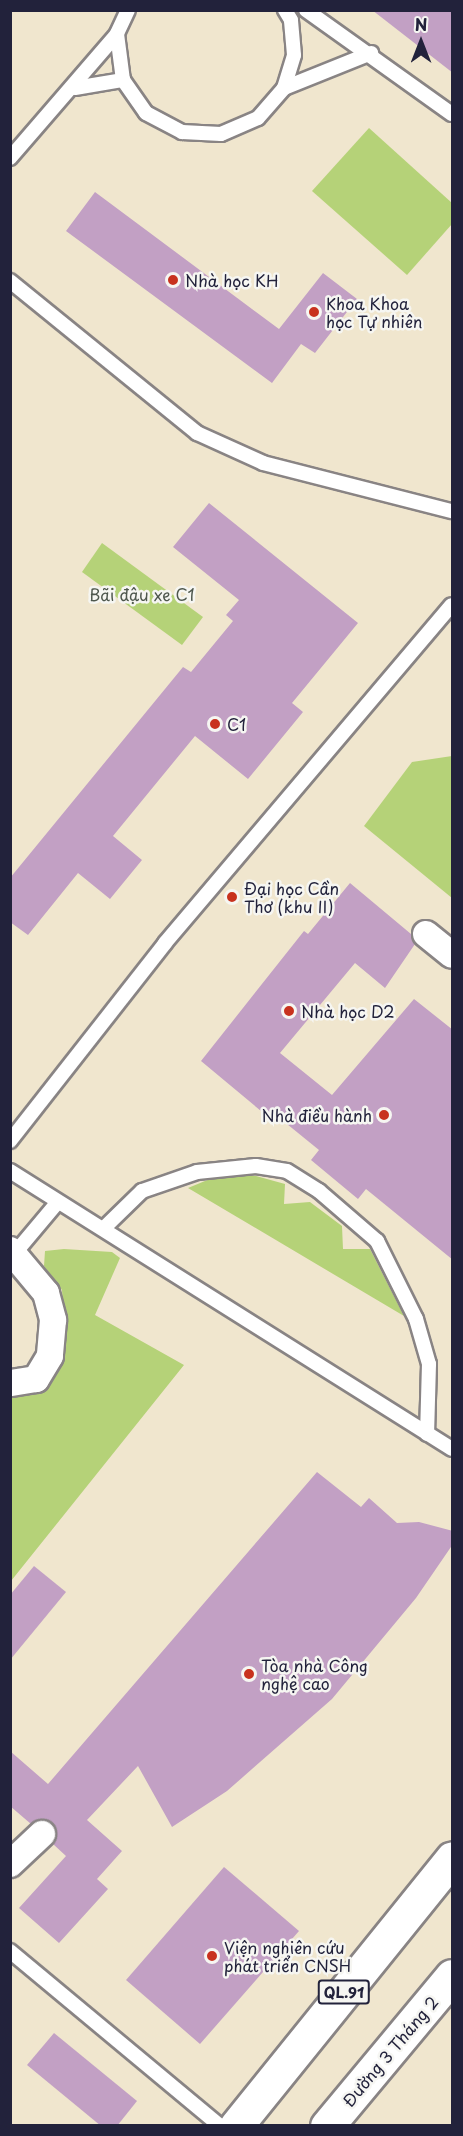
<!DOCTYPE html>
<html>
<head>
<meta charset="utf-8">
<style>
  body { margin:0 }
  #map { position:relative; width:463px; height:2136px; overflow:hidden; background:#f0e6ce; font-family:"Playpen Sans",sans-serif }
  div>[style] { position:absolute }
  .green>* { inset:0; background:#b5d278 }
  .building>* { inset:0; background:#c2a0c4 }
  .roads { filter:drop-shadow(2px 0 #898484) drop-shadow(-2px 0 #898484) drop-shadow(0 2px #898484) drop-shadow(0 -2px #898484) }
  .lane>* { height:14px; margin:-7px; padding:0 7px; transform-origin:7px; border-radius:7px; background:#fff }
  .street>* { height:26px; margin:-13px; padding:0 13px; transform-origin:13px; border-radius:13px; background:#fff }
  .highway>* { height:33px; margin:-16.5px; padding:0 16.5px; transform-origin:16.5px; border-radius:16.5px; background:#fff }
  .dots>* { width:16px; height:16px; translate:-50% -50%; box-sizing:border-box; border:3px solid #f6f6f2; border-radius:50% }
  span { translate:-50% -50%; white-space:nowrap; text-align:center; line-height:1.15; -webkit-text-stroke:5px #f6f6f2; paint-order:stroke }
  .shield-label span { padding:2px 4px; background:#f6f6f2; border:2px solid; border-radius:4px; -webkit-text-stroke-width:0 }
  .shield-label { font-size:15px; color:#22223b; font-weight:700 }
  .poi-label { font-size:16px; color:#22223b }
  .left { translate:0 -50%; text-align:left }
  .right { translate:-100% -50%; text-align:right }
  .park-label { font-size:16px; color:#4e574d }
  .street-label { font-size:16px; color:#22223b }
  .frame { position:absolute; inset:0; border:12px solid #22223b; pointer-events:none }
  .north { position:absolute; left:391px; top:12px; width:60px; height:60px; -webkit-text-stroke:4px #f6f6f2; paint-order:stroke; rotate:0deg; font-size:16px; font-weight:700; line-height:24px; text-align:center; color:#22223b }
  .north::after { content:''; display:block; margin:auto; width:21px; height:27px; background:#22223b; clip-path:polygon(50% 0,100% 100%,50% 72%,0 100%) }
</style>
</head>
<body>
<div id="map">
  <div class="green">
    <div style="clip-path:polygon(369px 128px,452px 203px,452px 224px,407px 275px,312px 191px)"></div>
    <div style="clip-path:polygon(102px 543px,203px 617px,182px 645px,82px 572px)"></div>
    <div style="clip-path:polygon(452px 756px,452px 898px,364px 826px,412px 762px)"></div>
    <div style="clip-path:polygon(222px 1174px,256px 1176px,285px 1184px,284px 1204px,310px 1202px,342px 1226px,343px 1249px,370px 1249px,404px 1316px,188px 1188px)"></div>
    <div style="clip-path:polygon(64px 1249px,112px 1252px,120px 1258px,95px 1315px,184px 1365px,11px 1581px,11px 1388px,42px 1384px,65px 1345px,62px 1290px,44px 1266px,45px 1251px)"></div>
  </div>
  <div class="building">
    <div style="clip-path:polygon(372px 10px,453px 10px,453px 73px)"></div>
    <div style="clip-path:polygon(95px 192px,279px 329px,323px 273px,357px 299px,315px 353px,301px 344px,272px 383px,66px 231px)"></div>
    <div style="clip-path:polygon(209px 503px,358px 623px,292px 703px,303px 712px,248px 779px,195px 736px,113px 836px,142px 860px,110px 899px,78px 873px,28px 935px,10px 922px,10px 878px,183px 667px,191px 672px,233px 621px,226px 615px,239px 600px,173px 547px)"></div>
    <div style="clip-path:polygon(350px 883px,411px 934px,415px 944px,385px 988px,355px 963px,280px 1053px,332px 1095px,414px 999px,453px 1030px,453px 1260px,366px 1189px,358px 1199px,311px 1160px,319px 1150px,271px 1111px,267px 1116px,201px 1061px,304px 931px,308px 934px)"></div>
    <div style="clip-path:polygon(317px 1472px,361px 1507px,369px 1498px,397px 1523px,419px 1522px,453px 1531px,453px 1544px,416px 1598px,332px 1699px,227px 1791px,172px 1827px,138px 1766px,87px 1820px,122px 1851px,97px 1879px,108px 1889px,59px 1943px,19px 1908px,66px 1856px,53px 1844px,57px 1831px,52px 1823px,39px 1819px,31px 1824px,10px 1806px,10px 1751px,48px 1784px)"></div>
    <div style="clip-path:polygon(34px 1566px,66px 1592px,10px 1660px,10px 1595px)"></div>
    <div style="clip-path:polygon(224px 1867px,299px 1931px,200px 2044px,126px 1980px)"></div>
    <div style="clip-path:polygon(54px 2033px,137px 2101px,117px 2126px,101px 2126px,27px 2065px)"></div>
  </div>
  <div class="roads">
    <div class="lane">
      <div style="left:128px;top:10px;width:26px;rotate:115deg"></div>
      <div style="left:117px;top:34px;width:46px;rotate:82.6deg"></div>
      <div style="left:123px;top:80px;width:40px;rotate:55.1deg"></div>
      <div style="left:146px;top:113px;width:41px;rotate:27.8deg"></div>
      <div style="left:182px;top:132px;width:39px;rotate:3deg"></div>
      <div style="left:221px;top:134px;width:40px;rotate:-23.4deg"></div>
      <div style="left:258px;top:118px;width:40px;rotate:-49deg"></div>
      <div style="left:284px;top:88px;width:34px;rotate:-73deg"></div>
      <div style="left:294px;top:55px;width:35px;rotate:-95deg"></div>
      <div style="left:291px;top:20px;width:12px;rotate:-121deg"></div>
      <div style="left:306px;top:10px;width:179px;rotate:35.5deg"></div>
      <div style="left:75px;top:88px;width:49px;rotate:-9.5deg"></div>
      <div style="left:284px;top:88px;width:94px;rotate:-21.9deg"></div>
      <div style="left:10px;top:158px;width:164px;rotate:-49.2deg"></div>
      <div style="left:10px;top:281px;width:241px;rotate:39.1deg"></div>
      <div style="left:197px;top:433px;width:72px;rotate:24.4deg"></div>
      <div style="left:263px;top:463px;width:195px;rotate:14.3deg"></div>
      <div style="left:10px;top:1141px;width:251px;rotate:-51.9deg"></div>
      <div style="left:165px;top:943px;width:443px;rotate:-49.7deg"></div>
      <div style="left:10px;top:1171px;width:522px;rotate:32.17deg"></div>
      <div style="left:104px;top:1228px;width:53px;rotate:-44.2deg"></div>
      <div style="left:142px;top:1191px;width:58px;rotate:-19.1deg"></div>
      <div style="left:197px;top:1172px;width:59px;rotate:-5.8deg"></div>
      <div style="left:256px;top:1166px;width:31px;rotate:9deg"></div>
      <div style="left:287px;top:1171px;width:38px;rotate:32deg"></div>
      <div style="left:319px;top:1191px;width:77px;rotate:40.8deg"></div>
      <div style="left:377px;top:1241px;width:87px;rotate:63.4deg"></div>
      <div style="left:416px;top:1319px;width:47px;rotate:73.9deg"></div>
      <div style="left:429px;top:1364px;width:70px;rotate:91.6deg"></div>
      <div style="left:15px;top:1253px;width:65px;rotate:-50deg"></div>
      <div style="left:10px;top:1951px;width:273px;rotate:39.8deg"></div>
    </div>
    <div class="street">
      <div style="left:426px;top:934px;width:33px;rotate:39deg"></div>
      <div style="left:10px;top:1250px;width:56px;rotate:50.1deg"></div>
      <div style="left:46px;top:1293px;width:28px;rotate:75deg"></div>
      <div style="left:53px;top:1320px;width:36px;rotate:95deg"></div>
      <div style="left:50px;top:1356px;width:27px;rotate:121deg"></div>
      <div style="left:36px;top:1379px;width:26px;rotate:171deg"></div>
      <div style="left:10px;top:1864px;width:44px;rotate:-43.2deg"></div>
    </div>
    <div class="highway">
      <div style="left:236px;top:2126px;width:344px;rotate:-51.1deg"></div>
      <div style="left:327px;top:2126px;width:195px;rotate:-50.2deg"></div>
    </div>
  </div>
  <div class="dots">
    <div style="left:173px;top:280px;background:#c8321e"></div>
    <div style="left:314px;top:312px;background:#c8321e"></div>
    <div style="left:215px;top:724px;background:#c8321e"></div>
    <div style="left:232px;top:897px;background:#c8321e"></div>
    <div style="left:289px;top:1011px;background:#c8321e"></div>
    <div style="left:384px;top:1115px;background:#c8321e"></div>
    <div style="left:249px;top:1674px;background:#c8321e"></div>
    <div style="left:212px;top:1956px;background:#c8321e"></div>
  </div>
  <div class="shield-label">
    <span style="left:344px;top:1992px">QL.91</span>
  </div>
  <div class="poi-label">
    <span class="left" style="left:185px;top:280px">Nhà học KH</span>
    <span class="left" style="left:326px;top:312px">Khoa Khoa<br>học Tự nhiên</span>
    <span class="left" style="left:227px;top:724px">C1</span>
    <span class="left" style="left:244px;top:897px">Đại học Cần<br>Thơ (khu II)</span>
    <span class="left" style="left:301px;top:1011px">Nhà học D2</span>
    <span class="right" style="left:372px;top:1115px">Nhà điều hành</span>
    <span class="left" style="left:261px;top:1674px">Tòa nhà Công<br>nghệ cao</span>
    <span class="left" style="left:224px;top:1956px">Viện nghiên cứu<br>phát triển CNSH</span>
  </div>
  <div class="park-label">
    <span style="left:142px;top:594px">Bãi đậu xe C1</span>
  </div>
  <div class="street-label">
    <span style="left:390px;top:2051px;rotate:-50deg">Đường 3 Tháng 2</span>
  </div>
  <div class="frame"></div>
  <div class="north">N</div>
</div>
</body>
</html>
